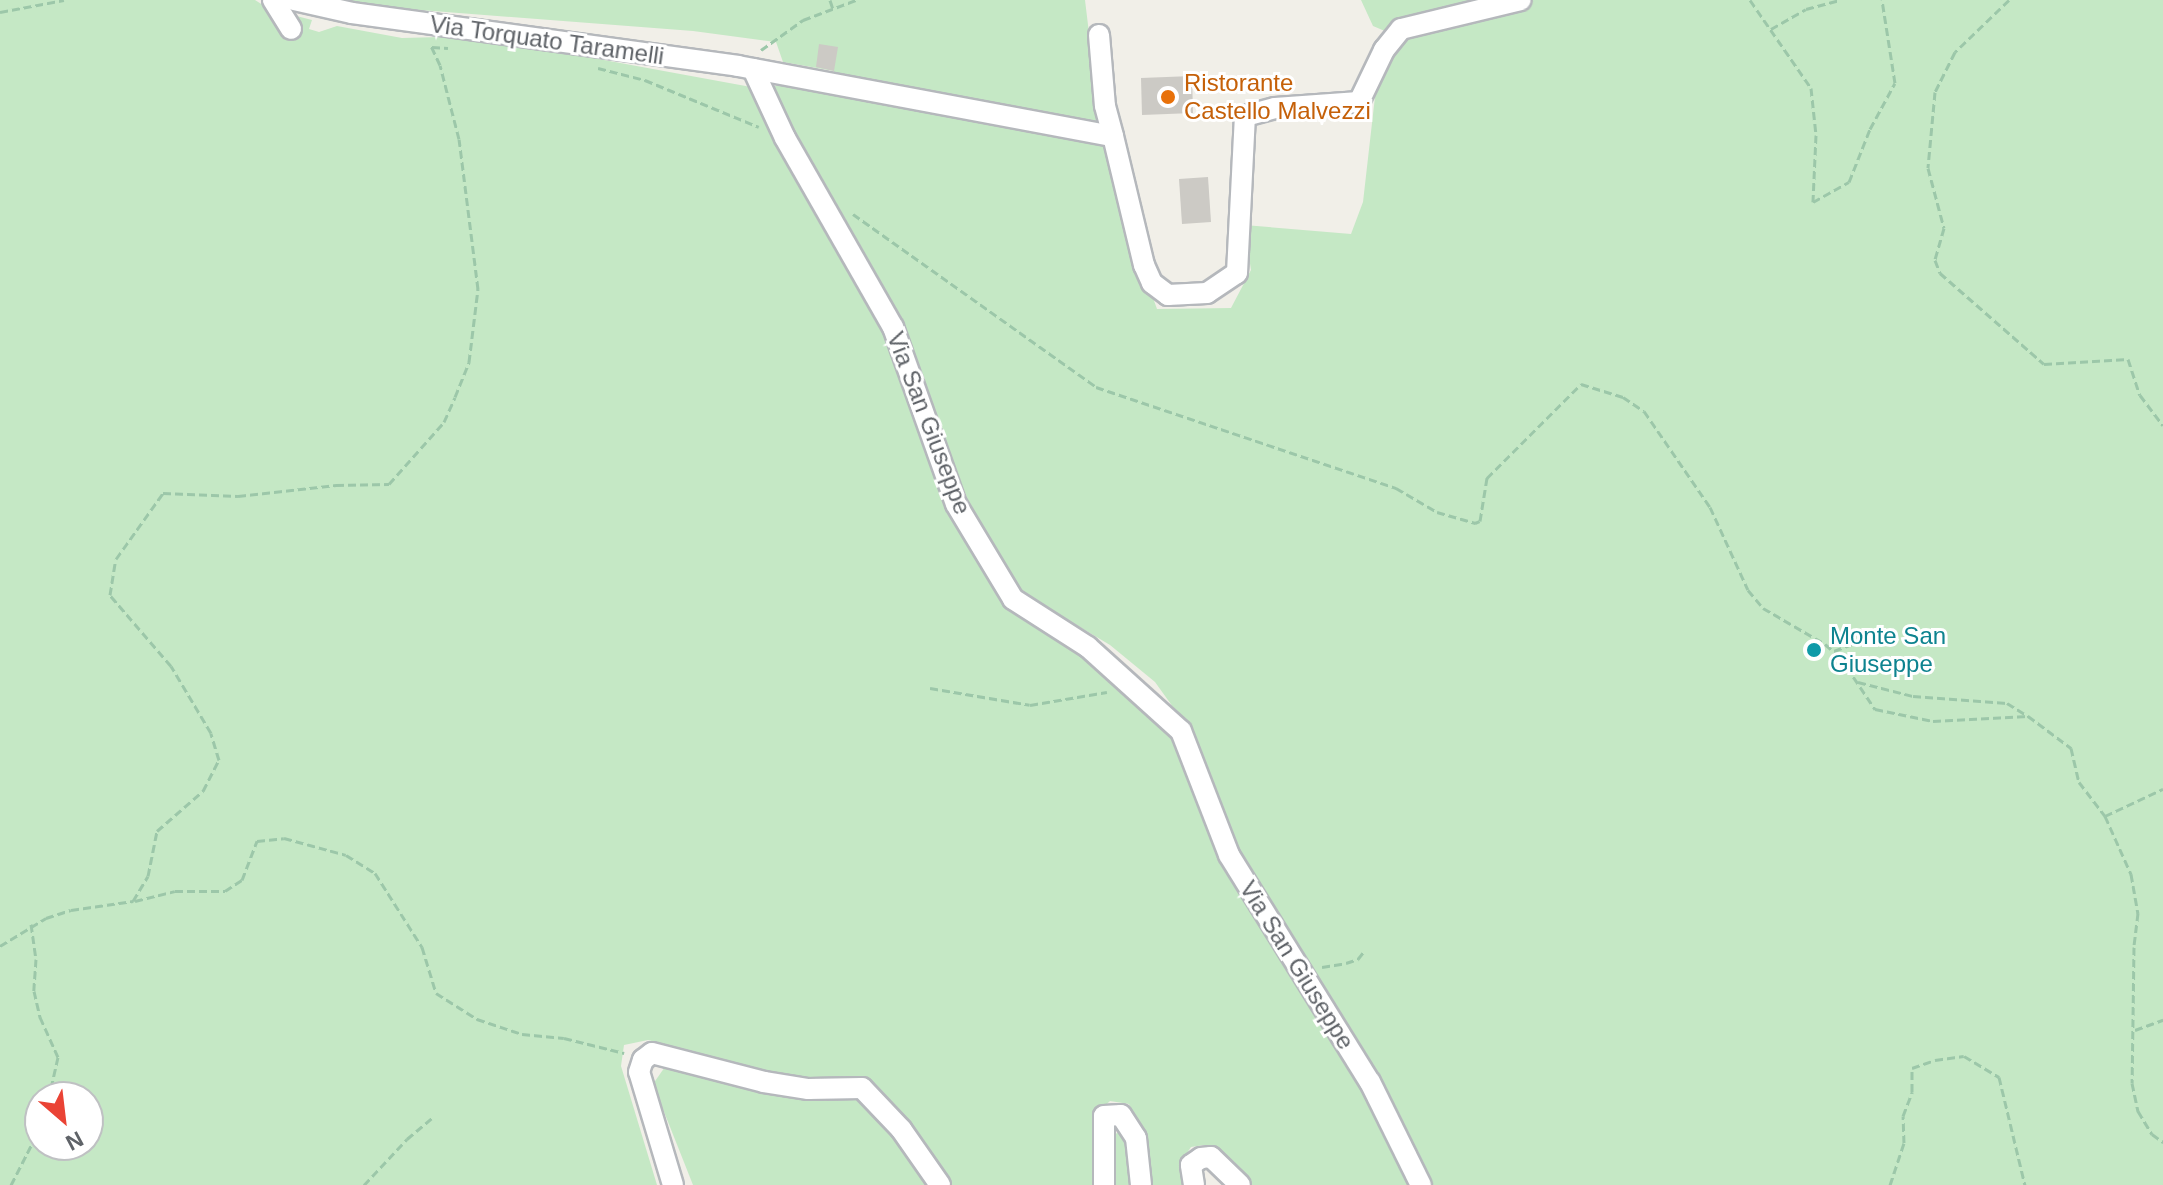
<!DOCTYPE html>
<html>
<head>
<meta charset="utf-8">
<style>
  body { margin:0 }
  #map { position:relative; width:2163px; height:1185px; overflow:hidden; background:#f1efe8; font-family:Arial,sans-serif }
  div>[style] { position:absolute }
  .green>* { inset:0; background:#c5e8c5 }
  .building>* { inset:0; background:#cccac5 }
  .path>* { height:3px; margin-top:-1.5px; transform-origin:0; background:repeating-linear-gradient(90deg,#9cc7a9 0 8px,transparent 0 12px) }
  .roads { filter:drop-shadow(2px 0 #b5b8bc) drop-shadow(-2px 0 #b5b8bc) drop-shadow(0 2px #b5b8bc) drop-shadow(0 -2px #b5b8bc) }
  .minor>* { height:20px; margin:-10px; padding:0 10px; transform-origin:10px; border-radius:10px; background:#fff }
  .dots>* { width:22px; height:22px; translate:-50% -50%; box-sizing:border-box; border:4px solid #fff; border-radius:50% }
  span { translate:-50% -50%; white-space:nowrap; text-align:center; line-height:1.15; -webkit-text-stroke:6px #fff; paint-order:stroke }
  .street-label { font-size:24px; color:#5f6368 }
  .food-label { font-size:24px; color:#c56008 }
  .left { translate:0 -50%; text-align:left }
  .culture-label { font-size:24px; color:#0d838f }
  .north { position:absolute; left:24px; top:1081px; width:80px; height:80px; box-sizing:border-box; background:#fff; border:2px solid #bfc1c3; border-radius:50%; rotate:152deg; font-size:22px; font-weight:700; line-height:32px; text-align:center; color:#5f6368 }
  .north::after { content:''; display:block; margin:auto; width:28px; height:36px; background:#ea4335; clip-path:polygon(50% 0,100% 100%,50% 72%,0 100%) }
</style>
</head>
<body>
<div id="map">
  <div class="green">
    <div style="clip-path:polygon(evenodd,0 0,255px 0,269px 9px,312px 20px,309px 29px,319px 32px,337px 26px,402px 38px,441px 37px,593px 58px,751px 87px,887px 336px,1009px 603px,1087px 656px,1176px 742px,1365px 1090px,1408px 1185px,1250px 1185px,1234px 1162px,1217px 1147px,1204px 1145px,1191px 1147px,1185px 1156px,1181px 1166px,1185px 1185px,1149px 1185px,1142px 1136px,1129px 1104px,1110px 1101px,1097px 1113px,1095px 1185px,950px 1185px,890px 1100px,868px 1078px,789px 1077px,648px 1040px,624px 1045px,621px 1066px,657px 1185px,0 1185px,0 0,40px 1097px,88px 1097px,88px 1145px,40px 1145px,40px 1097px)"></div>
    <div style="clip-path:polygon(347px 0,1085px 0,1092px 58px,1142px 267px,1157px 309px,1231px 308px,1251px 270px,1244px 225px,1351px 234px,1363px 202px,1376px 88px,1399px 37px,1373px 26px,1361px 0,2163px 0,2163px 1185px,1427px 1185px,1266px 906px,1229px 830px,1188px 728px,1155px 682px,1110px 645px,1021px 592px,974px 515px,898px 325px,768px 86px,833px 84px,834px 71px,783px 62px,776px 42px,693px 31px,369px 6px)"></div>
    <div style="clip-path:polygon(667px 1064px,864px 1098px,934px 1185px,693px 1185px,653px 1084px)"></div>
    <div style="clip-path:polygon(1120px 1131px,1130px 1142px,1135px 1185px,1110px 1185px,1110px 1138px)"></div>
  </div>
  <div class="building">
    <div style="clip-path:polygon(819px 44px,838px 47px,834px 71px,816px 67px)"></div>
    <div style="clip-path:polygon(1192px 76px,1193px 113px,1142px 115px,1141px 78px)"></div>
    <div style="clip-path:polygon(1208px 177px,1211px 222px,1182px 224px,1179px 179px)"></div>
  </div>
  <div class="path">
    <div style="left:830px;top:0;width:9px;rotate:72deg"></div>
    <div style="left:1750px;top:0;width:107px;rotate:55.3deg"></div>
    <div style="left:1811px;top:88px;width:47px;rotate:83.9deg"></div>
    <div style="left:1816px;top:135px;width:67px;rotate:92.6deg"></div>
    <div style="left:1813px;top:202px;width:41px;rotate:-29.1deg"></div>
    <div style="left:1849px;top:182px;width:57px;rotate:-68.4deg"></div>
    <div style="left:1870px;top:129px;width:52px;rotate:-61.5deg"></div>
    <div style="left:1895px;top:83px;width:84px;rotate:-98.9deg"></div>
    <div style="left:2009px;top:0;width:75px;rotate:136.1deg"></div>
    <div style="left:1955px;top:52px;width:45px;rotate:116.6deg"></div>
    <div style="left:1935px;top:92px;width:76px;rotate:95.3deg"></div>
    <div style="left:1928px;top:168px;width:62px;rotate:75.1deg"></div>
    <div style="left:1944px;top:228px;width:33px;rotate:106deg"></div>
    <div style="left:1935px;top:260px;width:14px;rotate:69deg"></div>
    <div style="left:1940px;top:273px;width:138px;rotate:41.2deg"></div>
    <div style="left:2044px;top:364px;width:84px;rotate:-3.4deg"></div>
    <div style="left:2128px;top:359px;width:38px;rotate:72deg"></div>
    <div style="left:2140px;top:395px;width:38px;rotate:53deg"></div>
    <div style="left:0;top:12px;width:65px;rotate:-10.6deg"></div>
    <div style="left:1771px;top:29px;width:40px;rotate:-29.7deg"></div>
    <div style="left:1806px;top:9px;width:35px;rotate:-15deg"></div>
    <div style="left:432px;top:47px;width:16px;rotate:4deg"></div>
    <div style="left:761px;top:50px;width:52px;rotate:-35.5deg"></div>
    <div style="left:803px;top:20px;width:57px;rotate:-20.7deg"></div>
    <div style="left:598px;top:68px;width:49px;rotate:14.3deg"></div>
    <div style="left:645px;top:80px;width:123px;rotate:22.4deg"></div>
    <div style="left:853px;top:214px;width:298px;rotate:35.4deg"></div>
    <div style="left:1096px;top:387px;width:317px;rotate:18.6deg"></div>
    <div style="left:1396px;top:488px;width:48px;rotate:30.3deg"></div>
    <div style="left:1437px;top:512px;width:40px;rotate:16deg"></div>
    <div style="left:1475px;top:523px;width:5px;rotate:-22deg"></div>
    <div style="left:1480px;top:521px;width:44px;rotate:-80.8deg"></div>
    <div style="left:1487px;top:478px;width:133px;rotate:-45deg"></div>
    <div style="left:1581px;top:384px;width:44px;rotate:17.2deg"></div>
    <div style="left:1623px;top:397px;width:25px;rotate:34deg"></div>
    <div style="left:1644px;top:411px;width:116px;rotate:55.5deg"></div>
    <div style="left:1710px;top:507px;width:91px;rotate:65.4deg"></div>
    <div style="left:1748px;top:590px;width:23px;rotate:50deg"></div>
    <div style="left:1763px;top:608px;width:72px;rotate:30.1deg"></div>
    <div style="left:1825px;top:644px;width:20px;rotate:41deg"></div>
    <div style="left:1840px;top:657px;width:63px;rotate:56.1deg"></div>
    <div style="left:1875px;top:709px;width:59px;rotate:11.7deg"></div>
    <div style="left:1933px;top:721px;width:95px;rotate:-3deg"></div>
    <div style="left:2028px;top:716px;width:54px;rotate:36.7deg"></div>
    <div style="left:2071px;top:748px;width:35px;rotate:77deg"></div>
    <div style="left:2079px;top:782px;width:43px;rotate:52.6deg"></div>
    <div style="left:2105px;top:816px;width:64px;rotate:65.9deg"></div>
    <div style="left:2131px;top:874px;width:40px;rotate:80deg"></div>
    <div style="left:2138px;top:913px;width:34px;rotate:97deg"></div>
    <div style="left:2134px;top:947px;width:136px;rotate:90.8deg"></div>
    <div style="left:2132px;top:1083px;width:29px;rotate:78deg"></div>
    <div style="left:2138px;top:1111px;width:27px;rotate:59deg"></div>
    <div style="left:2152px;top:1134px;width:14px;rotate:36deg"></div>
    <div style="left:1834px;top:651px;width:42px;rotate:-21deg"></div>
    <div style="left:1873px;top:636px;width:18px;rotate:-6deg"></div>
    <div style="left:1858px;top:682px;width:57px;rotate:14.3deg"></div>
    <div style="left:1913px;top:696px;width:94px;rotate:4.3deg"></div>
    <div style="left:2007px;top:703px;width:25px;rotate:32deg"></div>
    <div style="left:930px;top:688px;width:101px;rotate:9.6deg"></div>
    <div style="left:1030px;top:705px;width:78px;rotate:-9.6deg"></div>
    <div style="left:2105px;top:816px;width:64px;rotate:-25deg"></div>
    <div style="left:135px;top:901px;width:41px;rotate:-14deg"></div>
    <div style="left:175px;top:891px;width:50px"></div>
    <div style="left:225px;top:891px;width:20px;rotate:-33deg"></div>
    <div style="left:242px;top:880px;width:42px;rotate:-69deg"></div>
    <div style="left:257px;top:841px;width:27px;rotate:-6deg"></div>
    <div style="left:284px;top:838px;width:64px;rotate:15.3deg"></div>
    <div style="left:346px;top:855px;width:34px;rotate:32deg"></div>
    <div style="left:375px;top:873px;width:88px;rotate:57.6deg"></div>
    <div style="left:422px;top:947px;width:48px;rotate:73.1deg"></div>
    <div style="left:436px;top:993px;width:49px;rotate:32.4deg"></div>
    <div style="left:477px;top:1019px;width:47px;rotate:18.4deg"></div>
    <div style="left:522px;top:1034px;width:42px;rotate:5.4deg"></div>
    <div style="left:564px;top:1038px;width:62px;rotate:14deg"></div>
    <div style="left:31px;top:924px;width:35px;rotate:82deg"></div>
    <div style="left:36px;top:959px;width:32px;rotate:94deg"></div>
    <div style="left:34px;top:991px;width:27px;rotate:77deg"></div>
    <div style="left:40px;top:1017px;width:44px;rotate:65.8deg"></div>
    <div style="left:58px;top:1057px;width:41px;rotate:102.7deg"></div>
    <div style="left:0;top:946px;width:54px;rotate:-31.3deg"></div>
    <div style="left:46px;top:918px;width:26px;rotate:-18deg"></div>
    <div style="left:71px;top:910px;width:63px;rotate:-8.3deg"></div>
    <div style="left:133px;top:901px;width:29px;rotate:-59deg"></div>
    <div style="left:148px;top:876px;width:46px;rotate:-78.7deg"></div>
    <div style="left:157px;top:831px;width:61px;rotate:-41deg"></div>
    <div style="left:203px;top:791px;width:35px;rotate:-63deg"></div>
    <div style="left:219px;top:760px;width:28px;rotate:-107deg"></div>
    <div style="left:211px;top:733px;width:78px;rotate:-120.8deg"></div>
    <div style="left:171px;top:666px;width:94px;rotate:-130.7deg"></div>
    <div style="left:110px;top:595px;width:36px;rotate:-81deg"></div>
    <div style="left:116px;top:559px;width:81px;rotate:-54.5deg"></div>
    <div style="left:163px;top:493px;width:75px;rotate:2.3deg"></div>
    <div style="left:238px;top:496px;width:99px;rotate:-6.4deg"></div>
    <div style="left:336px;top:485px;width:53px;rotate:-1.1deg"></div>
    <div style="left:389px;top:484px;width:83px;rotate:-48.4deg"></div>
    <div style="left:444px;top:422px;width:27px;rotate:-66deg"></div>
    <div style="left:455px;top:397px;width:38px;rotate:-68deg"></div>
    <div style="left:469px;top:362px;width:74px;rotate:-83deg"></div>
    <div style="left:478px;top:289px;width:151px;rotate:-97.2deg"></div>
    <div style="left:459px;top:139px;width:76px;rotate:-104.4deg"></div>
    <div style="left:440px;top:65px;width:23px;rotate:-115deg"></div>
    <div style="left:1322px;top:967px;width:24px;rotate:-9deg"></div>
    <div style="left:1346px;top:963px;width:13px;rotate:-18deg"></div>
    <div style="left:1358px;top:959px;width:11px;rotate:-52deg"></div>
    <div style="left:2135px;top:1030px;width:30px;rotate:-20deg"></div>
    <div style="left:11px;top:1185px;width:64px;rotate:-63deg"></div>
    <div style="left:364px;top:1185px;width:63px;rotate:-46.9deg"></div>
    <div style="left:407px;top:1139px;width:34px;rotate:-40deg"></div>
    <div style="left:1890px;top:1185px;width:44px;rotate:-71.6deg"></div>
    <div style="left:1904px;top:1143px;width:27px;rotate:-92deg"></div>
    <div style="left:1903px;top:1116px;width:26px;rotate:-69deg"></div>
    <div style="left:1912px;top:1092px;width:24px;rotate:-90deg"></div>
    <div style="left:1912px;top:1068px;width:24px;rotate:-19deg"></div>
    <div style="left:1935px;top:1060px;width:29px;rotate:-8deg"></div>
    <div style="left:1964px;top:1056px;width:41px;rotate:31deg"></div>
    <div style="left:1999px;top:1077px;width:111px;rotate:76.5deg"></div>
  </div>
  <div class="roads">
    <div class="minor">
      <div style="left:273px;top:0;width:34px;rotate:58deg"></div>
      <div style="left:294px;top:0;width:59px;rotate:12.6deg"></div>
      <div style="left:352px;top:13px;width:390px;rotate:7.8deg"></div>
      <div style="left:738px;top:66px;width:381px;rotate:10.6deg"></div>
      <div style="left:1113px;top:136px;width:133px;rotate:76.5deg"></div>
      <div style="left:1144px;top:265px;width:20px;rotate:66deg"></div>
      <div style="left:1152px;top:283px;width:20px;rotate:37deg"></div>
      <div style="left:1168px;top:295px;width:39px;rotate:-3deg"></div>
      <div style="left:1207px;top:293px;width:36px;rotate:-34deg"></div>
      <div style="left:1237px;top:273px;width:157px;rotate:-87.1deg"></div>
      <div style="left:1245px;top:116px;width:31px;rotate:-15deg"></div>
      <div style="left:1275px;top:108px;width:84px;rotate:-4.1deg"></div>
      <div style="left:1359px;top:102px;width:58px;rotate:-64.3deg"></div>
      <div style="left:1384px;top:50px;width:27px;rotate:-51deg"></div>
      <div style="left:1401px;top:29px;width:123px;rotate:-13.6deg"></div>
      <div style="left:1099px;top:35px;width:71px;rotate:85.2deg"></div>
      <div style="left:1105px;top:106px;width:31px;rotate:75deg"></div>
      <div style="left:753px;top:69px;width:76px;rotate:65.1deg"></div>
      <div style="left:785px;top:138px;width:218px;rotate:60.3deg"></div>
      <div style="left:893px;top:327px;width:188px;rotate:70.4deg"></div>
      <div style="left:956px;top:504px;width:111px;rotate:59deg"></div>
      <div style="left:1013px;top:599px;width:89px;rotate:32.6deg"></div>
      <div style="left:1088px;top:647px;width:125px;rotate:42.1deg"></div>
      <div style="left:1181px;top:731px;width:133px;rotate:68.8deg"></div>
      <div style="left:1229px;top:855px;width:267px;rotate:58.2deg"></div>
      <div style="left:1370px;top:1082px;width:115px;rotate:63.7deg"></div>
      <div style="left:673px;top:1185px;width:118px;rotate:-106.7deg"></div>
      <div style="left:639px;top:1072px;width:13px;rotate:-72deg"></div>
      <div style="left:643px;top:1060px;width:11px;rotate:-38deg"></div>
      <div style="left:652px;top:1053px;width:116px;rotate:14.5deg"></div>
      <div style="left:764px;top:1082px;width:45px;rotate:9deg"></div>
      <div style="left:808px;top:1089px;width:54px;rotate:-1.1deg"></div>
      <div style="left:862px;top:1088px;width:57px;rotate:46.4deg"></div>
      <div style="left:901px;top:1129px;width:68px;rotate:55.1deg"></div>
      <div style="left:1104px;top:1185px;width:69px;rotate:-90deg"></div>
      <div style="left:1104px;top:1116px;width:17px;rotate:-3deg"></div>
      <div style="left:1121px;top:1115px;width:27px;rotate:57deg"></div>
      <div style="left:1136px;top:1138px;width:47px;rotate:83.9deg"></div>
      <div style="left:1194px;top:1185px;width:20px;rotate:-99deg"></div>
      <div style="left:1191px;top:1165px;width:12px;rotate:-35deg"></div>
      <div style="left:1201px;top:1158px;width:10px;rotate:-6deg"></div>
      <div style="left:1211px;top:1157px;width:40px;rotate:44deg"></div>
    </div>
  </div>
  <div class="dots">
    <div style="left:1168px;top:97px;background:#e8710a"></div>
    <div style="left:1814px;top:650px;background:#0f9aa8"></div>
  </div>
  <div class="street-label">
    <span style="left:547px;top:40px;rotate:8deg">Via Torquato Taramelli</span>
    <span style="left:929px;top:423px;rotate:69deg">Via San Giuseppe</span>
    <span style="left:1297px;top:965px;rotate:58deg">Via San Giuseppe</span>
  </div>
  <div class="food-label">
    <span class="left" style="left:1184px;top:97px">Ristorante<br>Castello Malvezzi</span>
  </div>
  <div class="culture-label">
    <span class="left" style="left:1830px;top:650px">Monte San<br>Giuseppe</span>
  </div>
  <div class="north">N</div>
</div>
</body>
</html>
